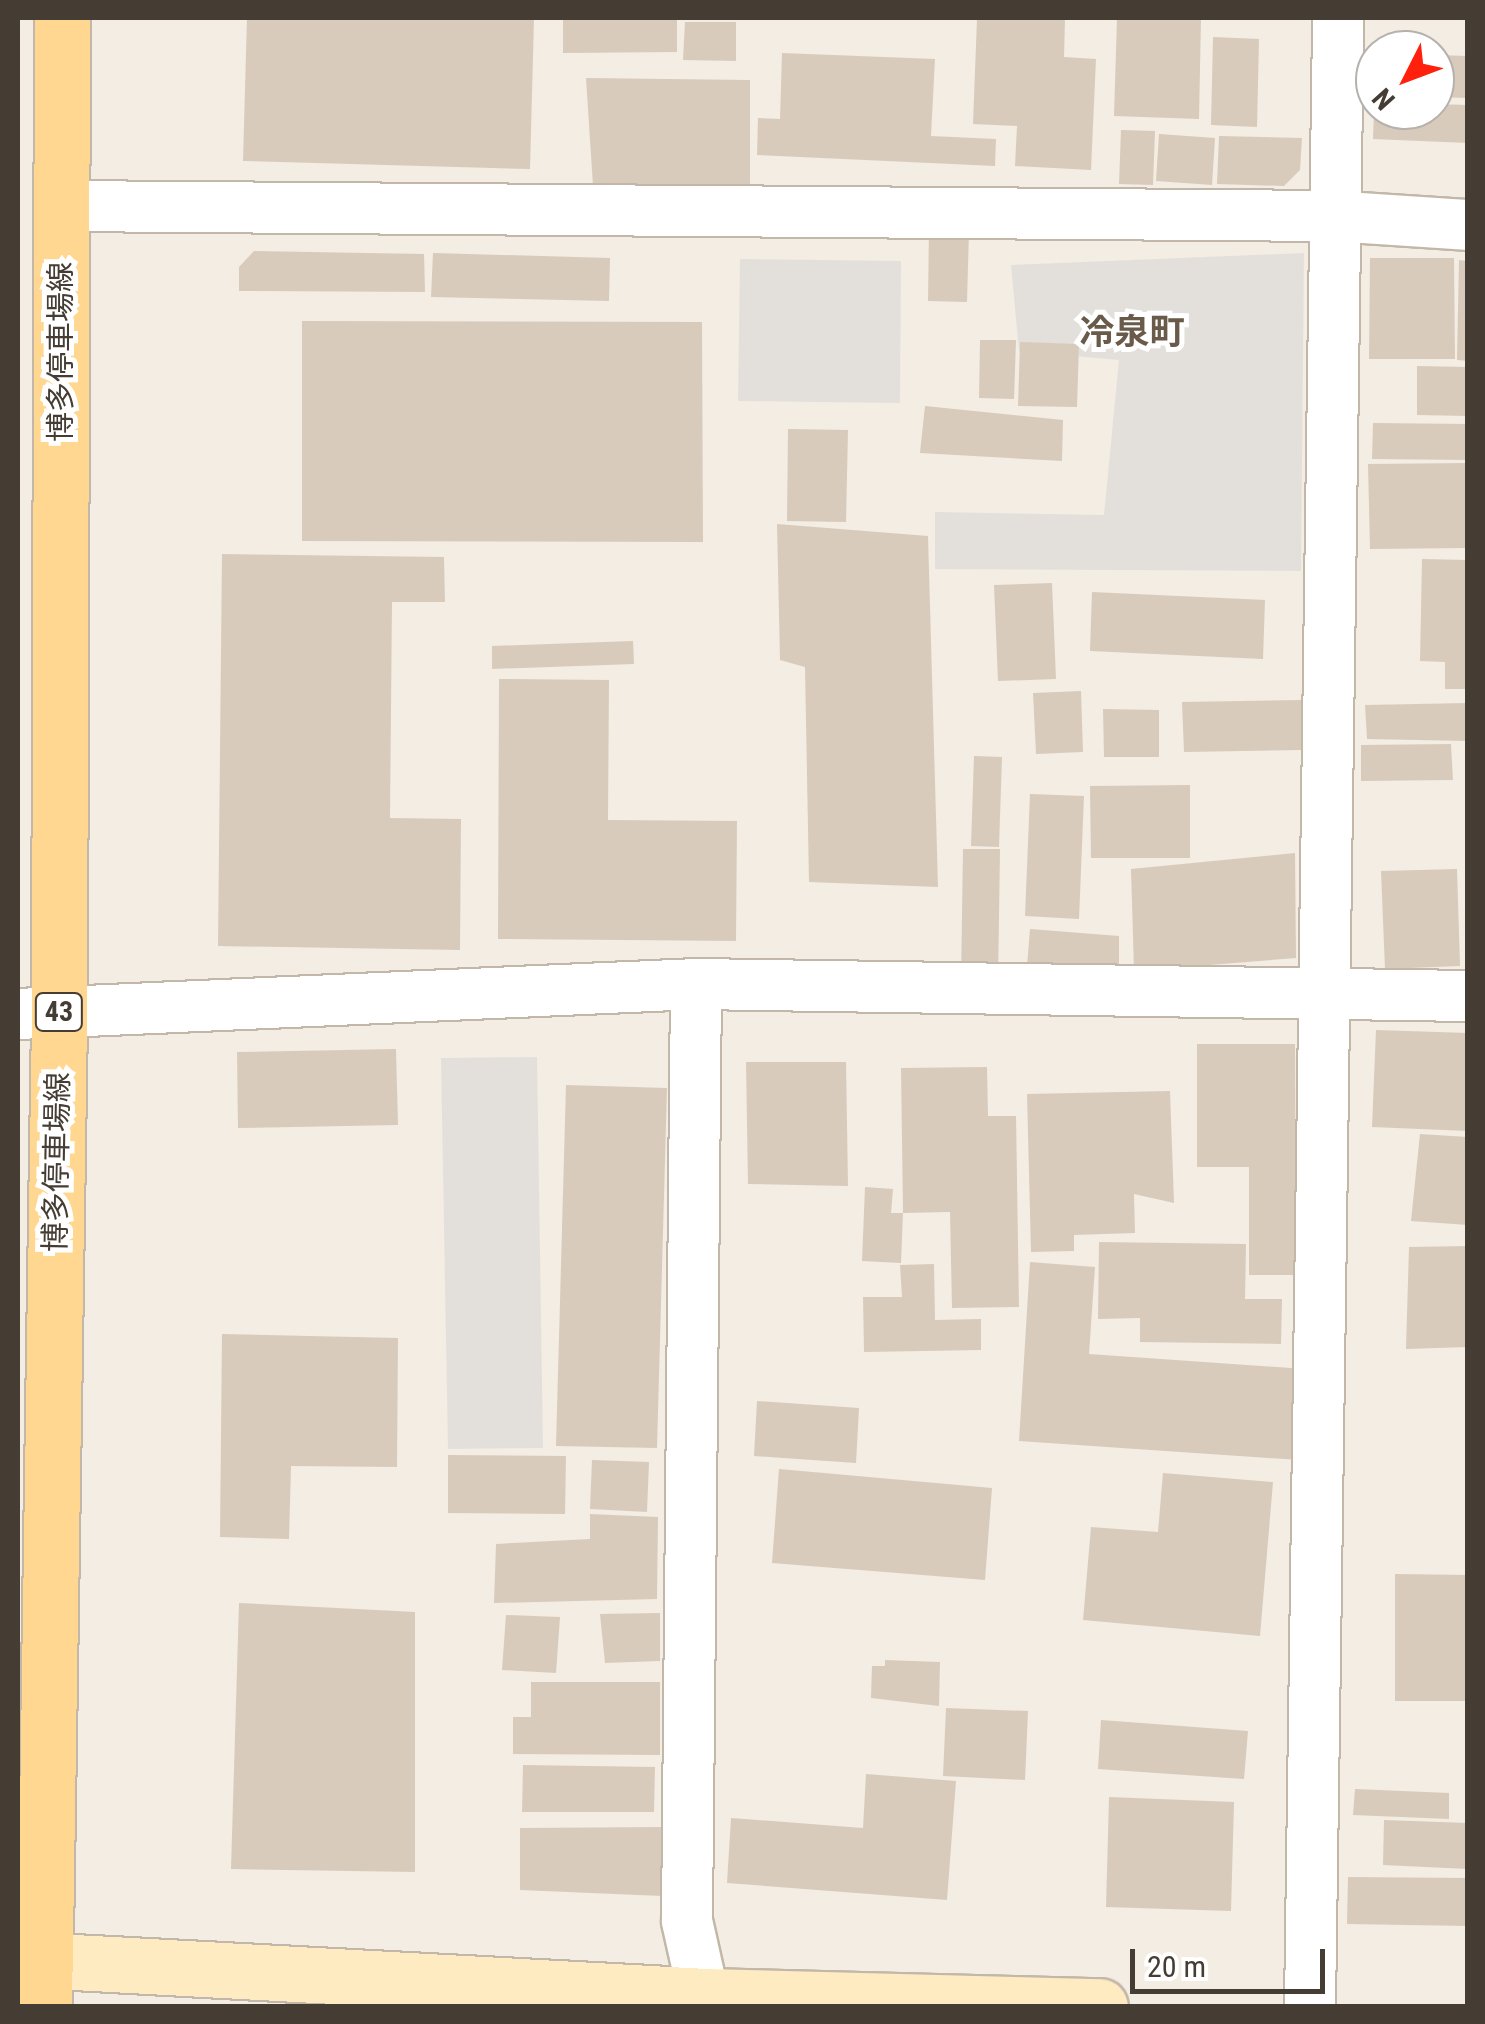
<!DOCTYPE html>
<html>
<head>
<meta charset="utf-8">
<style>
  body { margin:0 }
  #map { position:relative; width:1485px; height:2024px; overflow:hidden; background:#f3ede3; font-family:"Roboto Condensed","Noto Sans JP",sans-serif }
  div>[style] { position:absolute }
  .parking>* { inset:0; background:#e3e0dc }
  .building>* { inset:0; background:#d9cbbb }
  .roads { filter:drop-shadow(2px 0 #c2b7a8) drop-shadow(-2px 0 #c2b7a8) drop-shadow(0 2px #c2b7a8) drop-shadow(0 -2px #c2b7a8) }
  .street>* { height:50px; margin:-25px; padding:0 25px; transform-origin:25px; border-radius:25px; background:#fff }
  .secondary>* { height:55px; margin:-27.5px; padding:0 27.5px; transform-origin:27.5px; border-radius:27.5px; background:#ffebc1 }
  .primary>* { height:55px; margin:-27.5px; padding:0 27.5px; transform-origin:27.5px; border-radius:27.5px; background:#ffd790 }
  span { translate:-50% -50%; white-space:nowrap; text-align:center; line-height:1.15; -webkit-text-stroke:10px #fff; paint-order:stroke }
  .shield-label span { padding:2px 8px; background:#fff; border:2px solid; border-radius:8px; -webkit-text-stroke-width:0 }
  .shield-label { font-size:28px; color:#453d33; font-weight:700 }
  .street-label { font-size:30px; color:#453d33 }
  .quarter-label { font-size:35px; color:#695a49; font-weight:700 }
  .frame { position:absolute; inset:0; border:20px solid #453d33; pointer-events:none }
  .north { position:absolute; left:1355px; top:30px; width:100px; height:100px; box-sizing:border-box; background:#fff; border:2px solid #b5b1ad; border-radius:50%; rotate:228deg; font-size:28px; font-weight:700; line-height:40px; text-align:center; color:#453d33 }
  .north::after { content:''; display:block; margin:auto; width:35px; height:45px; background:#ff200e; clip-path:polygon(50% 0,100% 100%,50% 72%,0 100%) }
  .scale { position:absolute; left:1130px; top:1949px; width:195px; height:45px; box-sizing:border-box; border:5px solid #453d33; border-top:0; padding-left:12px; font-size:30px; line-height:35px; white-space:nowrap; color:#453d33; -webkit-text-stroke:8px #fff; paint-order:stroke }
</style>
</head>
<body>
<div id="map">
  <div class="parking">
    <div style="clip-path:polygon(1304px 253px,1301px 571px,935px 569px,935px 512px,1104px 515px,1119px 360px,1019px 351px,1011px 265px)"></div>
    <div style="clip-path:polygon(740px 259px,901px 261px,900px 403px,738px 401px)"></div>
    <div style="clip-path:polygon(537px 1057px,543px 1448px,448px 1449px,441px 1058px)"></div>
  </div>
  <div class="building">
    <div style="clip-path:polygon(247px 18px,534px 18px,530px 169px,243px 161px)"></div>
    <div style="clip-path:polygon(563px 18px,677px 18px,677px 52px,563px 53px)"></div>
    <div style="clip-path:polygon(977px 18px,1065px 18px,1064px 57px,1096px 59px,1091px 170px,1015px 166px,1017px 126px,973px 124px)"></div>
    <div style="clip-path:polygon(1117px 18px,1201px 18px,1199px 119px,1114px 116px)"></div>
    <div style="clip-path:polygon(685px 22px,736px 22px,736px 61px,683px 60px)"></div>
    <div style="clip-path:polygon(1213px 37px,1259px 39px,1257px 127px,1211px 125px)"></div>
    <div style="clip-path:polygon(782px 53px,935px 59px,931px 136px,996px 139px,995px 166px,757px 155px,758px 118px,780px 119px)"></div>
    <div style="clip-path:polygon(1435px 55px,1468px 56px,1468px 98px,1435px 97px)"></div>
    <div style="clip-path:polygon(586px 78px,750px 80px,750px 184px,593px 186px)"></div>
    <div style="clip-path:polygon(1435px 104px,1468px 105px,1468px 143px,1373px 139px,1374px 110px,1435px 110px)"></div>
    <div style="clip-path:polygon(1121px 130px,1155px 131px,1153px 185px,1119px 184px)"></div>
    <div style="clip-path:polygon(1159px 134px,1215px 138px,1212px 185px,1156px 181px)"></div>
    <div style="clip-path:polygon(1219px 136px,1302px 138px,1300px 170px,1284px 186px,1217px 184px)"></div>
    <div style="clip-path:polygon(929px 228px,969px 230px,967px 302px,928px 301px)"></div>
    <div style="clip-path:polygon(254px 251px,424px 254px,425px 292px,239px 291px,239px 267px)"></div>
    <div style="clip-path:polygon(433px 253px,610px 258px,609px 301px,431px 297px)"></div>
    <div style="clip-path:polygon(1370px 258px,1454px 258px,1455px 359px,1369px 359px)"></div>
    <div style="clip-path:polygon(1459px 260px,1468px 261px,1468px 361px,1457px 360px)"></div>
    <div style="clip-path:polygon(302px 321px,702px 322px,703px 542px,302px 541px)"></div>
    <div style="clip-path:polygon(980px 340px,1016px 340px,1014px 399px,979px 398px)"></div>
    <div style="clip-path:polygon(1020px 342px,1079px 344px,1077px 407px,1018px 406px)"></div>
    <div style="clip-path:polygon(1417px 366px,1468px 367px,1468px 416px,1417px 415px)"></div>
    <div style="clip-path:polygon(925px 406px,1063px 420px,1062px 461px,920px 453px)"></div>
    <div style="clip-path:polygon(1373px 423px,1468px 424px,1468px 460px,1372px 459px)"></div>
    <div style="clip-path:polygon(788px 429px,848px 430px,846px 522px,787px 521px)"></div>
    <div style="clip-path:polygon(1468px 463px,1468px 548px,1370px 549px,1368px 464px)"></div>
    <div style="clip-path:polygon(777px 524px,928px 536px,938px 887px,809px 882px,805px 667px,780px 660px)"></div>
    <div style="clip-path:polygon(222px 554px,444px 557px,445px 602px,392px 602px,390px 818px,461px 819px,460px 950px,218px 946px)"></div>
    <div style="clip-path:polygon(1422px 559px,1468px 560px,1468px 689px,1445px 689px,1445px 662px,1420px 661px)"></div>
    <div style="clip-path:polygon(1052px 583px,1056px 679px,998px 681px,994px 585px)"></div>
    <div style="clip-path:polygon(1092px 592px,1265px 600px,1263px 659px,1090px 651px)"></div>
    <div style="clip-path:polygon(633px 641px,634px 664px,492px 669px,492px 646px)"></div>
    <div style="clip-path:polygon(499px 679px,609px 680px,608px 820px,737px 821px,736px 941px,498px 939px)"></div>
    <div style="clip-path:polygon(1081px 691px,1083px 752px,1036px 754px,1033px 693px)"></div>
    <div style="clip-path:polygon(1301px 700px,1301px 750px,1184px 752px,1182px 702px)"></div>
    <div style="clip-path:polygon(1468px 703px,1467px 741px,1367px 739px,1365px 705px)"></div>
    <div style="clip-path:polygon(1103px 709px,1159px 710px,1159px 757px,1104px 757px)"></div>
    <div style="clip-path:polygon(1451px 744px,1453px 780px,1361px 781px,1361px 745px)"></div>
    <div style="clip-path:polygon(974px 756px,1002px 757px,999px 847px,971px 846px)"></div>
    <div style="clip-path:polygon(1190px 785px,1190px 858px,1091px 858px,1090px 786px)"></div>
    <div style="clip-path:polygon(1030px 794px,1084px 796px,1079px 919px,1025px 916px)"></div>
    <div style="clip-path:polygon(963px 849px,1000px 849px,998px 982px,961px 981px)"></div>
    <div style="clip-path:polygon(1295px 853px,1296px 958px,1134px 971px,1131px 869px)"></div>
    <div style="clip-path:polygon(1457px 869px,1460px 966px,1385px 969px,1381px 871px)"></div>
    <div style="clip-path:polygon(1030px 929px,1119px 936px,1119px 977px,1026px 979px)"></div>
    <div style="clip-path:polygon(1376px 1030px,1468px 1033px,1468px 1131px,1372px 1127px)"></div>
    <div style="clip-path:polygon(1197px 1044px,1295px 1044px,1296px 1275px,1249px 1275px,1249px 1167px,1197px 1167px)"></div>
    <div style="clip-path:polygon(396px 1049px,398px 1125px,238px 1128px,237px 1052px)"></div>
    <div style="clip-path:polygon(746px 1062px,846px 1062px,848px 1186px,748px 1184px)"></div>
    <div style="clip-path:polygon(987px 1067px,988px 1116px,1016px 1116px,1019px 1307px,952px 1308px,950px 1212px,903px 1213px,901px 1068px)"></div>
    <div style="clip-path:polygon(566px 1085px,667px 1088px,657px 1448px,556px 1446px)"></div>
    <div style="clip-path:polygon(1170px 1091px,1174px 1203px,1134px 1194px,1135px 1233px,1074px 1235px,1074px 1251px,1031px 1252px,1027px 1094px)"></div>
    <div style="clip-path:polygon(1420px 1134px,1468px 1137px,1468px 1225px,1411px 1221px)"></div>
    <div style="clip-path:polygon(865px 1187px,893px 1189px,891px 1213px,903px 1213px,901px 1263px,862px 1261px)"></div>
    <div style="clip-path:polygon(1099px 1242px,1246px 1244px,1245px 1299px,1282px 1299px,1281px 1344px,1140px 1342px,1140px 1318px,1098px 1319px)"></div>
    <div style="clip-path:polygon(1468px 1246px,1468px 1347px,1406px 1349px,1409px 1247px)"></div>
    <div style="clip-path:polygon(1030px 1262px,1095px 1267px,1089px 1354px,1305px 1369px,1299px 1460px,1019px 1441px)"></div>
    <div style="clip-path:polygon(934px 1264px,935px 1320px,981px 1319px,981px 1350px,864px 1352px,863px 1297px,902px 1297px,900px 1265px)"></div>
    <div style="clip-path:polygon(222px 1334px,398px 1338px,397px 1467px,291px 1466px,289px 1539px,220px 1537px)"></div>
    <div style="clip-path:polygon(757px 1401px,859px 1408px,856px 1463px,754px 1456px)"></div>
    <div style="clip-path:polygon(448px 1455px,566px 1456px,565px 1514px,448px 1513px)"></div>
    <div style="clip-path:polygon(592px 1460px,649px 1462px,647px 1512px,590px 1509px)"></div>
    <div style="clip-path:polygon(779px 1469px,992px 1488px,985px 1580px,772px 1563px)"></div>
    <div style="clip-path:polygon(1163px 1473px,1273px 1482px,1260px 1636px,1083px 1620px,1091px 1527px,1158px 1532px)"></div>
    <div style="clip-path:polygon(590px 1514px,658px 1517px,657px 1599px,494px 1603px,496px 1544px,590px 1539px)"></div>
    <div style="clip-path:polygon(1395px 1574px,1468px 1575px,1468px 1701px,1395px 1701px)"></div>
    <div style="clip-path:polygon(239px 1603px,415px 1612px,415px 1872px,231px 1869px)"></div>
    <div style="clip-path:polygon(660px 1613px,660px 1661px,605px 1663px,600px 1614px)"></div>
    <div style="clip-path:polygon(506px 1615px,560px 1617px,556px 1673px,502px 1670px)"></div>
    <div style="clip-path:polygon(885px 1660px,940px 1662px,939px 1706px,871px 1698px,872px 1666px,885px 1666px)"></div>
    <div style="clip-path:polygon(531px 1682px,660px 1682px,660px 1755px,513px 1754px,513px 1717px,531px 1717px)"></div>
    <div style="clip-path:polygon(946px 1708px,1028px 1711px,1025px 1780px,943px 1776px)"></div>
    <div style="clip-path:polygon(1101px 1720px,1248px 1731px,1244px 1779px,1098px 1769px)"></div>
    <div style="clip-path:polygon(523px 1765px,655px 1767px,654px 1812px,522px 1812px)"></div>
    <div style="clip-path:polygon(866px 1774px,956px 1781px,947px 1900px,727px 1883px,731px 1818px,863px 1828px)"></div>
    <div style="clip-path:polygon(1355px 1789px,1449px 1793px,1449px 1819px,1353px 1815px)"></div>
    <div style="clip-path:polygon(1109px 1797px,1234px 1802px,1231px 1911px,1106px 1907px)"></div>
    <div style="clip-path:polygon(1384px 1820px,1468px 1823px,1468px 1869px,1383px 1865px)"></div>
    <div style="clip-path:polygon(661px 1827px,662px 1896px,520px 1890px,520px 1828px)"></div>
    <div style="clip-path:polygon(1348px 1877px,1468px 1878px,1468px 1926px,1347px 1924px)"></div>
  </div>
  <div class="roads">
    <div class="street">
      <div style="left:61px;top:206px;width:1271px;rotate:0.45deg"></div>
      <div style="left:1332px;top:216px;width:136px;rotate:3.8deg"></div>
      <div style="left:696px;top:984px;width:937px;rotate:90.55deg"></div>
      <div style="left:687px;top:1921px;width:87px;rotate:77.4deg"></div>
      <div style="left:18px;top:1014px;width:679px;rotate:-2.53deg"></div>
      <div style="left:696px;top:984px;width:772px;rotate:0.89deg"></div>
      <div style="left:1310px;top:2006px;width:1988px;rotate:-89.19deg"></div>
    </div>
    <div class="secondary">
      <div style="left:18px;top:1959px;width:689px;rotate:3.08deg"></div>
      <div style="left:706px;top:1996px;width:394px;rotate:1.5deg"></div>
    </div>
    <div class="primary">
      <div style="left:44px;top:2006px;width:992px;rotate:-89.13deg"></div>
      <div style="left:59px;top:1014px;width:996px;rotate:-89.83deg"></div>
    </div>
  </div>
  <div class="shield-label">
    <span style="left:59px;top:1012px">43</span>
  </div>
  <div class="street-label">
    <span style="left:61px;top:352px;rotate:-90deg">博多停車場線</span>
    <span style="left:57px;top:1162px;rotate:-89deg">博多停車場線</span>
  </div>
  <div class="quarter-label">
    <span style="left:1132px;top:333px">冷泉町</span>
  </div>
  <div class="frame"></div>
  <div class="north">N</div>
  <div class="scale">20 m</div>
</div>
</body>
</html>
